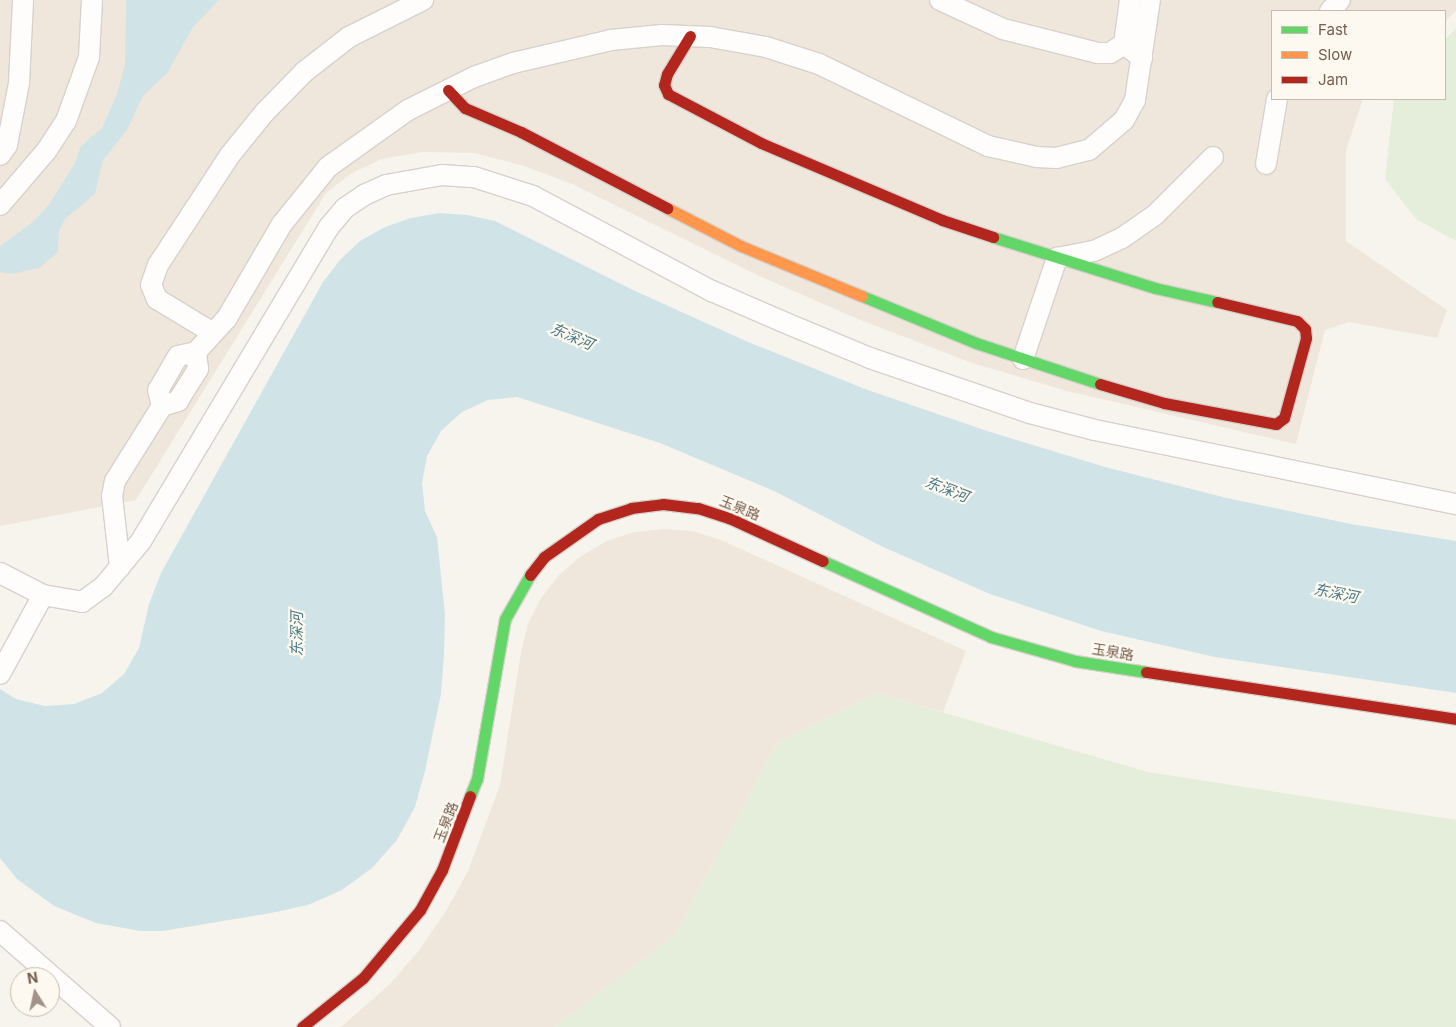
<!DOCTYPE html>
<html>
<head>
<meta charset="utf-8">
<style>
  body { margin:0 }
  #map { position:relative; width:1456px; height:1027px; overflow:hidden; background:#f7f4ee; font-family:Inter,"Noto Sans SC",sans-serif }
  div>[style] { position:absolute }
  .residential>* { inset:0; background:#f0e7dc }
  .green>* { inset:0; background:#e4eeda }
  .water>* { inset:0; background:#d0e4e7 }
  .roads { filter:drop-shadow(1px 0 #d7d1cc) drop-shadow(-1px 0 #d7d1cc) drop-shadow(0 1px #d7d1cc) drop-shadow(0 -1px #d7d1cc) }
  .street>* { height:20px; margin:-10px; padding:0 10px; transform-origin:10px; border-radius:10px; background:#fefdfc }
  .fast>* { height:11px; margin:-5.5px; padding:0 5.5px; transform-origin:5.5px; border-radius:5.5px; background:#63d668 }
  .slow>* { height:11px; margin:-5.5px; padding:0 5.5px; transform-origin:5.5px; border-radius:5.5px; background:#ff974d }
  .jam>* { height:11px; margin:-5.5px; padding:0 5.5px; transform-origin:5.5px; border-radius:5.5px; background:#b3261e }
  span { translate:-50% -50%; white-space:nowrap; text-align:center; line-height:1.15; -webkit-text-stroke:4.5px #fef9f0; paint-order:stroke }
  .street-label { font-size:14px; color:#755e4f }
  .water-label { font-size:15px; color:#497a86; font-style:italic }
  .legend { position:absolute; left:1271px; top:10px; width:175px; height:90px; box-sizing:border-box; background:#fef9f0; border:1px solid #c7bbb0; margin:0; padding:6px 9px; list-style:none; font-size:15px; color:#755e4f }
  .legend li { display:flex; align-items:center; gap:10px; height:25px }
  .legend b { width:25px; border:1px solid #c7bbb0 }
  .north { position:absolute; left:10px; top:967px; width:50px; height:50px; box-sizing:border-box; background:#fef9f0; border:1px solid #c7bbb0; border-radius:50%; rotate:350deg; font-size:14px; font-weight:700; line-height:20px; text-align:center; color:#755e4f }
  .north::after { content:''; display:block; margin:auto; width:18px; height:22px; background:#a29287; clip-path:polygon(50% 0,100% 100%,50% 72%,0 100%) }
</style>
</head>
<body>
<div id="map">
  <div class="residential">
    <div style="clip-path:polygon(0 0,1456px 0,1456px 11px,1445px 22px,1445px 11px,1272px 11px,1272px 99px,1363px 99px,1346px 151px,1346px 241px,1447px 310px,1437px 338px,1349px 322px,1325px 330px,1296px 444px,1067px 391px,972px 363px,858px 319px,757px 275px,574px 185px,524px 166px,474px 153px,423px 152px,382px 159px,352px 173px,326px 193px,136px 500px,0 526px)"></div>
    <div style="clip-path:polygon(664px 529px,693px 531px,721px 540px,966px 651px,943px 712px,876px 693px,778px 742px,676px 934px,555px 1027px,341px 1027px,390px 984px,420px 949px,446px 911px,468px 871px,500px 785px,521px 652px,528px 624px,541px 598px,559px 575px,581px 556px,607px 541px,634px 532px)"></div>
  </div>
  <div class="green">
    <div style="clip-path:polygon(1456px 28px,1456px 241px,1416px 219px,1385px 179px,1394px 99px,1445px 99px,1445px 40px)"></div>
    <div style="clip-path:polygon(876px 693px,1148px 772px,1456px 820px,1456px 1027px,555px 1027px,676px 934px,778px 742px)"></div>
  </div>
  <div class="water">
    <div style="clip-path:polygon(126px 0,219px 0,193px 27px,168px 72px,143px 96px,127px 130px,103px 160px,95px 194px,65px 219px,59px 231px,58px 252px,39px 268px,11px 274px,0 272px,0 246px,34px 221px,50px 203px,75px 163px,81px 146px,102px 128px,117px 94px,125px 64px)"></div>
    <div style="clip-path:polygon(439px 213px,467px 215px,495px 221px,633px 290px,748px 342px,865px 389px,984px 430px,1105px 467px,1227px 498px,1351px 524px,1456px 541px,1456px 693px,1215px 657px,1101px 631px,990px 594px,883px 547px,774px 491px,660px 443px,517px 397px,488px 400px,462px 412px,441px 431px,427px 456px,422px 483px,425px 511px,437px 537px,445px 615px,444px 655px,441px 694px,425px 771px,415px 807px,397px 840px,372px 868px,342px 890px,308px 905px,271px 913px,163px 931px,140px 931px,96px 923px,54px 906px,17px 879px,0 858px,0 689px,16px 699px,45px 706px,74px 704px,102px 693px,124px 674px,139px 648px,149px 604px,161px 573px,323px 282px,340px 260px,360px 241px,385px 227px,411px 218px)"></div>
  </div>
  <div class="roads">
    <div class="street">
      <div style="left:940px;top:0;width:69px;rotate:24.7deg"></div>
      <div style="left:1003px;top:29px;width:98px;rotate:14.2deg"></div>
      <div style="left:1098px;top:53px;width:12px"></div>
      <div style="left:1110px;top:53px;width:17px;rotate:-33deg"></div>
      <div style="left:1124px;top:44px;width:23px;rotate:38deg"></div>
      <div style="left:1330px;top:11px;width:15px;rotate:-48deg"></div>
      <div style="left:1124px;top:44px;width:44px;rotate:-82.2deg"></div>
      <div style="left:0;top:155px;width:12px;rotate:-55deg"></div>
      <div style="left:7px;top:145px;width:63px;rotate:-79deg"></div>
      <div style="left:19px;top:83px;width:83px;rotate:-87.2deg"></div>
      <div style="left:1266px;top:164px;width:66px;rotate:-80.4deg"></div>
      <div style="left:0;top:205px;width:72px;rotate:-49.5deg"></div>
      <div style="left:47px;top:150px;width:35px;rotate:-57deg"></div>
      <div style="left:66px;top:121px;width:68px;rotate:-70.2deg"></div>
      <div style="left:89px;top:57px;width:57px;rotate:-87deg"></div>
      <div style="left:213px;top:333px;width:66px;rotate:-148.7deg"></div>
      <div style="left:157px;top:299px;width:15px;rotate:-113deg"></div>
      <div style="left:151px;top:285px;width:21px;rotate:-71deg"></div>
      <div style="left:158px;top:265px;width:131px;rotate:-56.8deg"></div>
      <div style="left:230px;top:155px;width:55px;rotate:-50.9deg"></div>
      <div style="left:265px;top:112px;width:56px;rotate:-45.7deg"></div>
      <div style="left:304px;top:72px;width:57px;rotate:-37.9deg"></div>
      <div style="left:349px;top:37px;width:83px;rotate:-26.6deg"></div>
      <div style="left:196px;top:352px;width:46px;rotate:-47.6deg"></div>
      <div style="left:227px;top:318px;width:109px;rotate:-59.7deg"></div>
      <div style="left:282px;top:224px;width:73px;rotate:-51.1deg"></div>
      <div style="left:328px;top:167px;width:98px;rotate:-35.5deg"></div>
      <div style="left:408px;top:110px;width:74px;rotate:-26.6deg"></div>
      <div style="left:474px;top:77px;width:41px;rotate:-19.7deg"></div>
      <div style="left:513px;top:63px;width:101px;rotate:-13.2deg"></div>
      <div style="left:611px;top:40px;width:51px;rotate:-5.6deg"></div>
      <div style="left:662px;top:35px;width:48px;rotate:2.4deg"></div>
      <div style="left:710px;top:37px;width:57px;rotate:10.1deg"></div>
      <div style="left:766px;top:47px;width:56px;rotate:17.8deg"></div>
      <div style="left:819px;top:64px;width:188px;rotate:25.9deg"></div>
      <div style="left:988px;top:146px;width:50px;rotate:12.7deg"></div>
      <div style="left:1037px;top:157px;width:19px;rotate:3deg"></div>
      <div style="left:1056px;top:158px;width:34px;rotate:-14deg"></div>
      <div style="left:1089px;top:150px;width:46px;rotate:-40.6deg"></div>
      <div style="left:1124px;top:120px;width:23px;rotate:-61deg"></div>
      <div style="left:1135px;top:100px;width:101px;rotate:-81.5deg"></div>
      <div style="left:1023px;top:359px;width:107px;rotate:-71.4deg"></div>
      <div style="left:1057px;top:258px;width:38px;rotate:-11deg"></div>
      <div style="left:1094px;top:251px;width:31px;rotate:-25deg"></div>
      <div style="left:1122px;top:238px;width:40px;rotate:-34.9deg"></div>
      <div style="left:1155px;top:215px;width:82px;rotate:-45deg"></div>
      <div style="left:120px;top:567px;width:71px;rotate:-96.4deg"></div>
      <div style="left:112px;top:496px;width:15px;rotate:-79deg"></div>
      <div style="left:115px;top:481px;width:89px;rotate:-57.9deg"></div>
      <div style="left:162px;top:406px;width:17px;rotate:-17deg"></div>
      <div style="left:178px;top:401px;width:38px;rotate:-58deg"></div>
      <div style="left:198px;top:369px;width:17px;rotate:-97deg"></div>
      <div style="left:196px;top:352px;width:18px;rotate:167deg"></div>
      <div style="left:178px;top:356px;width:39px;rotate:120deg"></div>
      <div style="left:158px;top:390px;width:16px;rotate:76deg"></div>
      <div style="left:0;top:573px;width:48px;rotate:27.1deg"></div>
      <div style="left:43px;top:595px;width:40px;rotate:10deg"></div>
      <div style="left:82px;top:602px;width:26px;rotate:-36deg"></div>
      <div style="left:103px;top:587px;width:60px;rotate:-50.4deg"></div>
      <div style="left:141px;top:541px;width:366px;rotate:-59.1deg"></div>
      <div style="left:329px;top:227px;width:25px;rotate:-50deg"></div>
      <div style="left:345px;top:208px;width:23px;rotate:-34deg"></div>
      <div style="left:364px;top:195px;width:24px;rotate:-24deg"></div>
      <div style="left:386px;top:185px;width:57px;rotate:-10.1deg"></div>
      <div style="left:442px;top:175px;width:32px;rotate:4deg"></div>
      <div style="left:474px;top:177px;width:62px;rotate:17.9deg"></div>
      <div style="left:533px;top:196px;width:203px;rotate:28deg"></div>
      <div style="left:712px;top:291px;width:75px;rotate:23.5deg"></div>
      <div style="left:781px;top:321px;width:96px;rotate:22.6deg"></div>
      <div style="left:870px;top:358px;width:169px;rotate:19deg"></div>
      <div style="left:1030px;top:413px;width:67px;rotate:14.7deg"></div>
      <div style="left:1095px;top:430px;width:369px;rotate:11.6deg"></div>
      <div style="left:0;top:674px;width:90px;rotate:-61.4deg"></div>
      <div style="left:0;top:931px;width:146px;rotate:41.1deg"></div>
    </div>
    <div class="fast">
      <div style="left:993px;top:237px;width:170px;rotate:17.5deg"></div>
      <div style="left:1155px;top:288px;width:64px;rotate:12.7deg"></div>
      <div style="left:862px;top:296px;width:123px;rotate:22.4deg"></div>
      <div style="left:976px;top:343px;width:131px;rotate:18.3deg"></div>
      <div style="left:823px;top:561px;width:184px;rotate:24.3deg"></div>
      <div style="left:991px;top:637px;width:87px;rotate:15.9deg"></div>
      <div style="left:1075px;top:661px;width:72px;rotate:8.8deg"></div>
      <div style="left:470px;top:796px;width:18px;rotate:-68deg"></div>
      <div style="left:477px;top:779px;width:162px;rotate:-80.1deg"></div>
      <div style="left:505px;top:619px;width:51px;rotate:-60.4deg"></div>
    </div>
    <div class="slow">
      <div style="left:667px;top:208px;width:83px;rotate:27.2deg"></div>
      <div style="left:741px;top:246px;width:131px;rotate:22.5deg"></div>
    </div>
    <div class="jam">
      <div style="left:690px;top:36px;width:44px;rotate:121.2deg"></div>
      <div style="left:667px;top:74px;width:11px;rotate:105deg"></div>
      <div style="left:664px;top:85px;width:10px;rotate:66deg"></div>
      <div style="left:668px;top:94px;width:105px;rotate:27.8deg"></div>
      <div style="left:761px;top:143px;width:197px;rotate:23deg"></div>
      <div style="left:942px;top:220px;width:54px;rotate:18.4deg"></div>
      <div style="left:448px;top:90px;width:25px;rotate:47deg"></div>
      <div style="left:465px;top:108px;width:61px;rotate:23.2deg"></div>
      <div style="left:521px;top:132px;width:165px;rotate:27.5deg"></div>
      <div style="left:1100px;top:384px;width:67px;rotate:16.5deg"></div>
      <div style="left:1164px;top:403px;width:114px;rotate:10.6deg"></div>
      <div style="left:1276px;top:424px;width:10px;rotate:-37deg"></div>
      <div style="left:1284px;top:418px;width:83px;rotate:-74.6deg"></div>
      <div style="left:1306px;top:338px;width:9px;rotate:-96deg"></div>
      <div style="left:1305px;top:329px;width:11px;rotate:-135deg"></div>
      <div style="left:1297px;top:321px;width:82px;rotate:-166.6deg"></div>
      <div style="left:530px;top:575px;width:23px;rotate:-52deg"></div>
      <div style="left:544px;top:557px;width:66px;rotate:-35.1deg"></div>
      <div style="left:598px;top:519px;width:35px;rotate:-18deg"></div>
      <div style="left:631px;top:508px;width:32px;rotate:-7deg"></div>
      <div style="left:663px;top:504px;width:35px;rotate:7deg"></div>
      <div style="left:698px;top:508px;width:33px;rotate:18deg"></div>
      <div style="left:729px;top:518px;width:103px;rotate:24.6deg"></div>
      <div style="left:1146px;top:672px;width:314px;rotate:8.6deg"></div>
      <div style="left:302px;top:1027px;width:78px;rotate:-38.8deg"></div>
      <div style="left:363px;top:978px;width:89px;rotate:-50deg"></div>
      <div style="left:420px;top:910px;width:46px;rotate:-61.2deg"></div>
      <div style="left:442px;top:870px;width:79px;rotate:-69.3deg"></div>
    </div>
  </div>
  <div class="street-label">
    <span style="left:740px;top:508px;rotate:22deg">玉泉路</span>
    <span style="left:1113px;top:652px;rotate:9deg">玉泉路</span>
    <span style="left:446px;top:822px;rotate:-69deg">玉泉路</span>
  </div>
  <div class="water-label">
    <span style="left:572px;top:336px;rotate:23deg">东深河</span>
    <span style="left:947px;top:489px;rotate:21deg">东深河</span>
    <span style="left:1336px;top:593px;rotate:11deg">东深河</span>
    <span style="left:297px;top:634px;rotate:-90deg">东深河</span>
  </div>
  <ul class="legend">
  <li><b style="height:6px;background:#63d668"></b>Fast</li>
  <li><b style="height:6px;background:#ff974d"></b>Slow</li>
  <li><b style="height:6px;background:#b3261e"></b>Jam</li>
  </ul>
  <div class="north">N</div>
</div>
</body>
</html>
